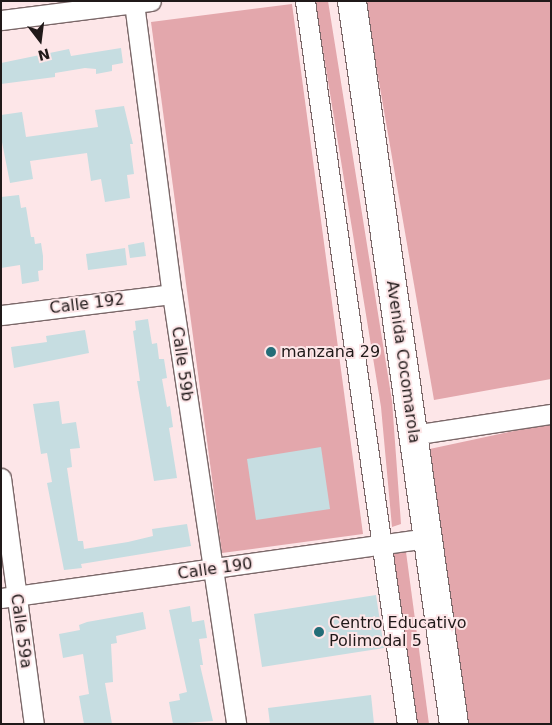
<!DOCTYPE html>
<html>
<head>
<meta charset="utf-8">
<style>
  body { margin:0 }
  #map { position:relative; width:552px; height:725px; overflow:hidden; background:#fde6e8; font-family:"DejaVu Sans",sans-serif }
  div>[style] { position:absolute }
  .green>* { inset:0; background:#e3a7ac }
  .building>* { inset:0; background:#c6dde1 }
  .roads { filter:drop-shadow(1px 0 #7b6869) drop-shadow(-1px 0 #7b6869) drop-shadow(0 1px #7b6869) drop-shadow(0 -1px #7b6869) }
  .street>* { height:19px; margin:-9.5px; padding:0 9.5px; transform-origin:9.5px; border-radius:9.5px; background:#fff }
  .secondary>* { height:28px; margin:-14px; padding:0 14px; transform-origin:14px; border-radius:14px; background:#fff }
  .dots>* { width:14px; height:14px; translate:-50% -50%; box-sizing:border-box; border:2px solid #fde6e8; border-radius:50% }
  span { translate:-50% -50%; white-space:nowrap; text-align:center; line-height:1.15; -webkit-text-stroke:4px #fde6e8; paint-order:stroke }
  .street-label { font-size:16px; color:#201919 }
  .poi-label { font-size:16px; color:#201919 }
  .left { translate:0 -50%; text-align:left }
  .frame { position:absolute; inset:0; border:2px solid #201919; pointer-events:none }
  .north { position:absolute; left:15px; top:15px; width:50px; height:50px; -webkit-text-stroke:4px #fde6e8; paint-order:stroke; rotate:165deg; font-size:14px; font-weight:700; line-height:20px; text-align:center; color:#201919 }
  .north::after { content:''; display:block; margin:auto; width:18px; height:22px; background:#201919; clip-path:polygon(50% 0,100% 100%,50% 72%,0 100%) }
</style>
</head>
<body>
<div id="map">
  <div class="green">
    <div style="clip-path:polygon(315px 1px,328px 1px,392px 401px,401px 524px,392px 527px,381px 407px)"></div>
    <div style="clip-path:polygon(365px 1px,551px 1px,551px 379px,434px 400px)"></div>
    <div style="clip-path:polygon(292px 4px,363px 534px,222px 553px,151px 22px)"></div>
    <div style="clip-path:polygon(551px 423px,551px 724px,463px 724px,425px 450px)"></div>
    <div style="clip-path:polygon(406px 552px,429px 724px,417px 724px,393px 554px)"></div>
  </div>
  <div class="building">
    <div style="clip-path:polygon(121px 48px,123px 63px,112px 65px,112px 71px,96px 74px,96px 69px,85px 68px,55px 73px,55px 77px,1px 84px,1px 63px,69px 49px,71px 56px)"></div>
    <div style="clip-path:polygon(124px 106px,133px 144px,130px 144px,134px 174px,127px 175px,130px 198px,105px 202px,101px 179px,91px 181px,87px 153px,30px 161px,33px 179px,10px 183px,1px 137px,1px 115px,22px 112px,26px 137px,98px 127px,95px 110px)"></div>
    <div style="clip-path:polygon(19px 195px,21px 208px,26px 207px,31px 237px,34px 237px,35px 244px,41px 243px,43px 256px,43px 270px,38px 271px,39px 281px,22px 284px,20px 265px,1px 268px,1px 197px)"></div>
    <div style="clip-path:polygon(144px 242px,146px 256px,130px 258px,128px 245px)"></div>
    <div style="clip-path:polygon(125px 248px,127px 265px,88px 270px,86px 254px)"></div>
    <div style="clip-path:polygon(148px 319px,152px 344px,157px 343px,159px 359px,164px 359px,167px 378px,162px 379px,167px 407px,170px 406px,173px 427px,169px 428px,177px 478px,154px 481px,137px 381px,140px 381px,133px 331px,136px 330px,135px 321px)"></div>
    <div style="clip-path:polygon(85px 330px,89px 353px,14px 368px,11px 347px,47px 342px,46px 336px)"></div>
    <div style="clip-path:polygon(59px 401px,62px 424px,76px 422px,80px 448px,70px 449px,72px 467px,67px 468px,78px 541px,83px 541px,84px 549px,128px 542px,153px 536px,152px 529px,187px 524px,191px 546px,81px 564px,82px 568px,64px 570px,47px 483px,52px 482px,47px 453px,41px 454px,33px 404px)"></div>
    <div style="clip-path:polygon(321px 447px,330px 509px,256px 520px,247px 459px)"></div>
    <div style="clip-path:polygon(376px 595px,384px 648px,262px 667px,254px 614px)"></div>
    <div style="clip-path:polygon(190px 606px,192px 622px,204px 620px,207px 638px,199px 639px,203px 665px,200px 665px,213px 721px,173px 724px,169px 702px,180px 700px,179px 694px,187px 692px,169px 610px)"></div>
    <div style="clip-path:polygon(143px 612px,146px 629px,116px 636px,117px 643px,111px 644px,113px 682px,105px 683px,112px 724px,84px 724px,79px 696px,89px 694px,83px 654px,63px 658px,59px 634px,80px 630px,79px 625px,87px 622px)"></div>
    <div style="clip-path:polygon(371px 695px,374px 724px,270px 724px,268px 708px)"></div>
  </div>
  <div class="roads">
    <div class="street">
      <div style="left:305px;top:1px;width:730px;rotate:81.97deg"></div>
      <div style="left:134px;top:3px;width:293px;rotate:82.6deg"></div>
      <div style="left:172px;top:294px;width:435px;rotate:81.5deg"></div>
      <div style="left:1px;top:20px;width:151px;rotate:-7.2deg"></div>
      <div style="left:1px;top:315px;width:172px;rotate:-7deg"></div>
      <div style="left:413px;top:435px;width:140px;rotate:-8.7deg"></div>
      <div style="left:1px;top:478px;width:248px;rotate:82.4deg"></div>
      <div style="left:1px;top:598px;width:431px;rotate:-8deg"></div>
    </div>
    <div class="secondary">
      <div style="left:352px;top:1px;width:730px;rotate:81.97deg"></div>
    </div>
  </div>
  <div class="dots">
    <div style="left:271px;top:352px;background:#246d78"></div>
    <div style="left:319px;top:632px;background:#246d78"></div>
  </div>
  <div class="street-label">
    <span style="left:87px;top:304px;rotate:-7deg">Calle 192</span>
    <span style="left:403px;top:362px;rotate:82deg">Avenida Cocomarola</span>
    <span style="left:182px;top:364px;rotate:82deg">Calle 59b</span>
    <span style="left:215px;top:569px;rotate:-8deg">Calle 190</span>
    <span style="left:21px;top:631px;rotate:82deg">Calle 59a</span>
  </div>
  <div class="poi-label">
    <span class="left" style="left:281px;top:352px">manzana 29</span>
    <span class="left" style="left:329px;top:632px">Centro Educativo<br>Polimodal 5</span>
  </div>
  <div class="frame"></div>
  <div class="north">N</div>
</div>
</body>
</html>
